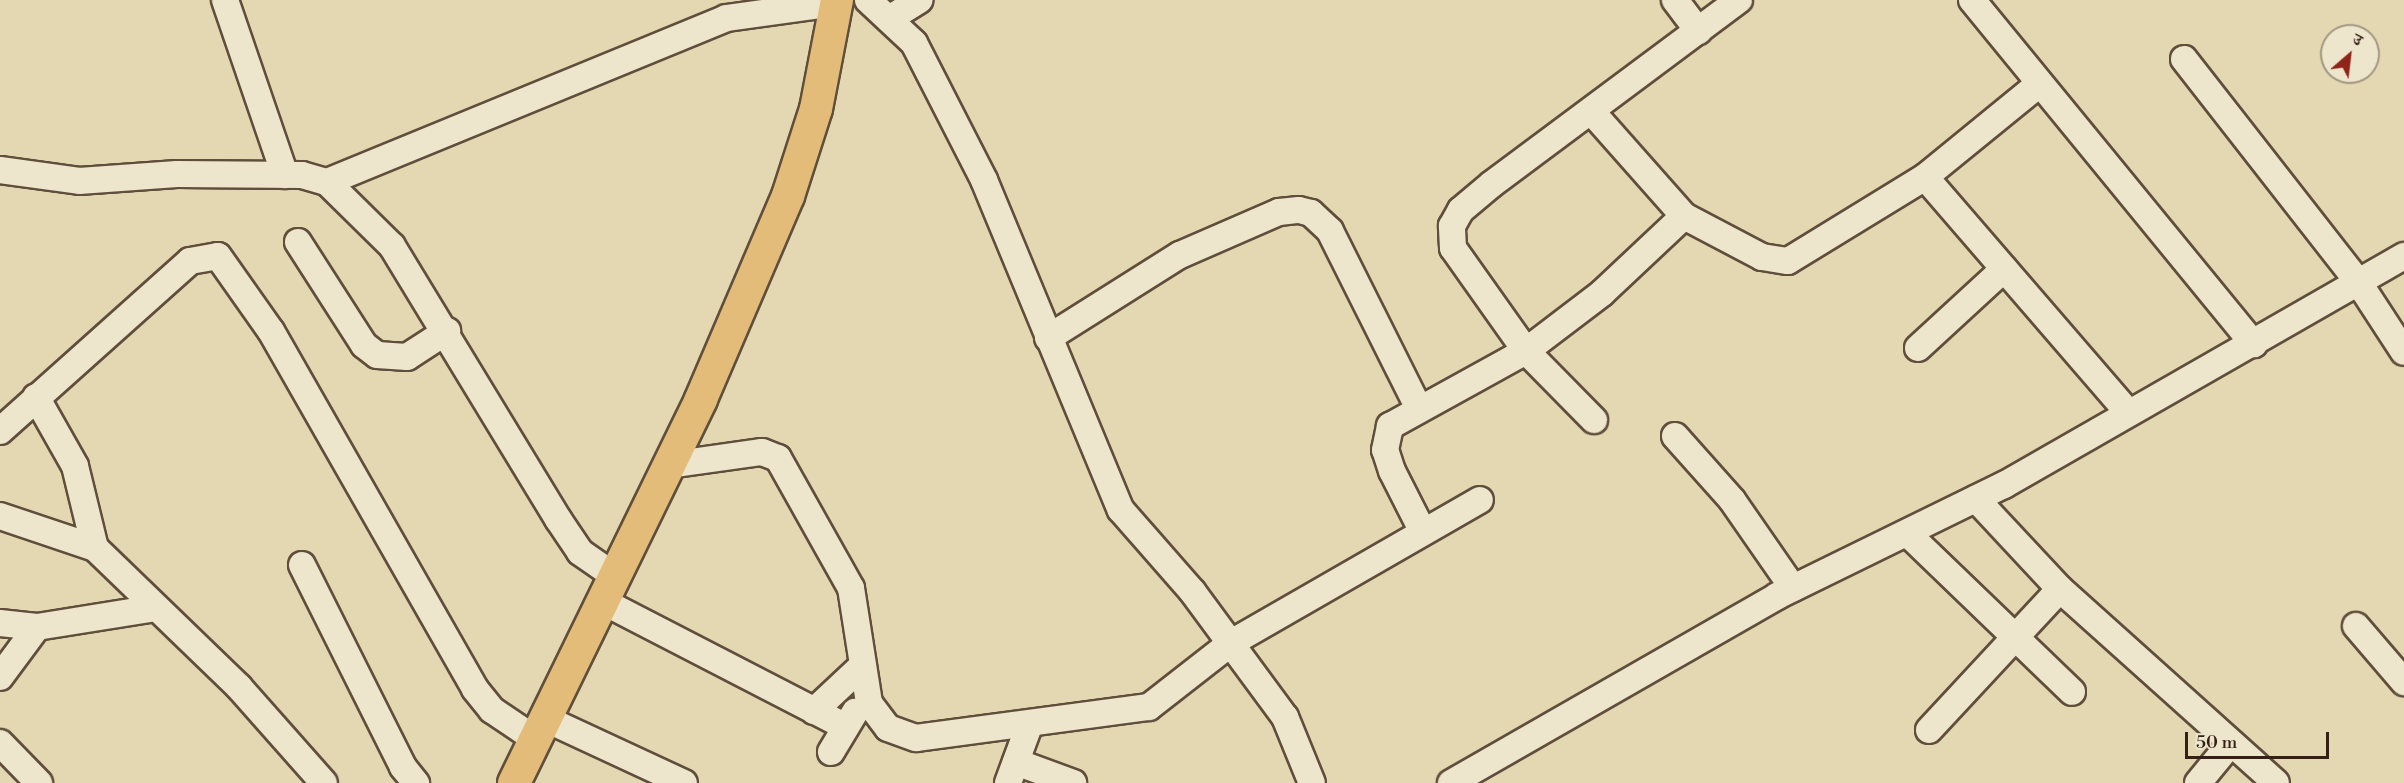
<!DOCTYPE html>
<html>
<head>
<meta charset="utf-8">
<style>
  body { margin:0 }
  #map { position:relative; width:2404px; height:783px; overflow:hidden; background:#e3d8b1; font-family:"Libre Bodoni","Noto Serif Devanagari",serif }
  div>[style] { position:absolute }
  .roads { filter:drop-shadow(2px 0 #604e3c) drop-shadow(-2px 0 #604e3c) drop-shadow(0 2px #604e3c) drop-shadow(0 -2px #604e3c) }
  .minor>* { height:26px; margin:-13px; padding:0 13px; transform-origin:13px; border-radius:13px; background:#ede6cc }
  .major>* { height:32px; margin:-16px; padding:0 16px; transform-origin:16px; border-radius:16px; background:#e2bc78 }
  span { translate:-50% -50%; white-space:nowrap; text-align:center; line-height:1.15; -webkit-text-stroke:4.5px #ede6cc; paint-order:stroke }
  .north { position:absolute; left:2320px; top:24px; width:60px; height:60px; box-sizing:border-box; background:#ede6cc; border:2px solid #a39783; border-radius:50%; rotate:28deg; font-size:16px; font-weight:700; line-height:24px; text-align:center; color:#342015 }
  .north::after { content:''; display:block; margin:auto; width:21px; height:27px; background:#8f2418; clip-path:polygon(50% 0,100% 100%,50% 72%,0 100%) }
  .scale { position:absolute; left:2185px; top:732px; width:144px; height:27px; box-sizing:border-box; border:3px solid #342015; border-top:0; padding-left:8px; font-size:18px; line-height:21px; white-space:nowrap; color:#342015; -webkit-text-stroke:4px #ede6cc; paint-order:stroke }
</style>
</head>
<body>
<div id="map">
  <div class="roads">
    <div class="minor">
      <div style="left:225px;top:0;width:185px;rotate:71.1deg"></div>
      <div style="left:868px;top:0;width:63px;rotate:43.1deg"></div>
      <div style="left:914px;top:43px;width:154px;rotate:62.9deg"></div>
      <div style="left:984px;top:180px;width:357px;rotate:67.5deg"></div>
      <div style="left:1121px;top:510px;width:108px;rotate:48.8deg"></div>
      <div style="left:1192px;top:591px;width:157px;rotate:53.6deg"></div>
      <div style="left:1285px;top:717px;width:71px;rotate:67.8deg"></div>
      <div style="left:1675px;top:0;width:39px;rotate:53deg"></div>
      <div style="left:1972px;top:0;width:445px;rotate:50.7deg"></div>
      <div style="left:889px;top:19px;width:36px;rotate:-32deg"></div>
      <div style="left:2184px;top:59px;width:284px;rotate:52deg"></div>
      <div style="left:2359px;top:283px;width:82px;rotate:56.9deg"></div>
      <div style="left:1592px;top:112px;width:139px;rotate:48.5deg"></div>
      <div style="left:1684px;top:216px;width:88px;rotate:27.7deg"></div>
      <div style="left:1762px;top:257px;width:26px;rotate:9deg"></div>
      <div style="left:1788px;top:261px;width:161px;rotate:-31.5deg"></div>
      <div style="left:1925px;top:177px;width:147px;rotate:-39.2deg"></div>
      <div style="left:0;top:170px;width:80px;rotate:7.9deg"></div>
      <div style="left:79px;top:181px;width:98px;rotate:-4.1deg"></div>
      <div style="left:177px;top:174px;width:125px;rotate:0.5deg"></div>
      <div style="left:302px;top:175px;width:26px;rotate:16deg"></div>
      <div style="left:327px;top:182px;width:91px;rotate:44.6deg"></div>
      <div style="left:392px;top:246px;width:320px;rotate:58.7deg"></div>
      <div style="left:558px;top:519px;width:40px;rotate:56deg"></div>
      <div style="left:580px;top:552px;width:44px;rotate:34.8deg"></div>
      <div style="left:1925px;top:177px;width:309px;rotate:49.2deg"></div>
      <div style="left:327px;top:182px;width:431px;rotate:-22.3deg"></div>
      <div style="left:726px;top:18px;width:111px;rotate:-7.8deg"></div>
      <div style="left:298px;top:242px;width:122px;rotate:57.3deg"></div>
      <div style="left:364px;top:345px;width:16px;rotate:38deg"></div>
      <div style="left:377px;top:355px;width:30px;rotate:4deg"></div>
      <div style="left:407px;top:357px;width:48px;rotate:-33deg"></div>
      <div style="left:1048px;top:338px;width:156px;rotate:-32.2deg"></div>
      <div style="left:1180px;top:255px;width:108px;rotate:-23.5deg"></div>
      <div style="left:1279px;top:212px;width:20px;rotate:-6deg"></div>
      <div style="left:1299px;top:210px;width:12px;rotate:14deg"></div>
      <div style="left:1311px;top:213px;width:26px;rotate:43deg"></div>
      <div style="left:1330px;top:231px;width:197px;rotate:63.4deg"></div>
      <div style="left:1918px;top:348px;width:117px;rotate:-42.6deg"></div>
      <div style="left:36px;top:397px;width:79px;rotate:60.5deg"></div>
      <div style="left:75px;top:466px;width:84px;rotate:76.3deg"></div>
      <div style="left:95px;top:548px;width:200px;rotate:44deg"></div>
      <div style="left:239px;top:687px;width:128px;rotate:48.5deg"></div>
      <div style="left:1594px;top:420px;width:97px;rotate:-134.6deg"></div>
      <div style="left:1526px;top:351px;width:126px;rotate:-125.3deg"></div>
      <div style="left:1453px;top:248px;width:22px;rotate:-93deg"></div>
      <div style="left:1452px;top:226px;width:18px;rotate:-61deg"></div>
      <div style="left:1461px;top:210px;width:40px;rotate:-40deg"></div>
      <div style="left:1492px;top:184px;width:308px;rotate:-36.7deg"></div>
      <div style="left:0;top:431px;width:255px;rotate:-41.8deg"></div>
      <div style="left:190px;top:261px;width:28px;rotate:-10deg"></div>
      <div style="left:218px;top:256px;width:92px;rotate:54.8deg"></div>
      <div style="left:271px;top:331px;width:412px;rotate:60.3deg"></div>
      <div style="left:475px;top:689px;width:27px;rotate:51deg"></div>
      <div style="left:492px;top:710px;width:52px;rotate:34deg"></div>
      <div style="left:1675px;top:436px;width:86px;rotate:48.3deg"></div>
      <div style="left:1732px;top:500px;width:107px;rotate:55.3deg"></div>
      <div style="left:669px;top:465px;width:94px;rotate:-8deg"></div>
      <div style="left:762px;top:452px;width:17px;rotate:21deg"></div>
      <div style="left:778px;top:458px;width:149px;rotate:60.7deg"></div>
      <div style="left:851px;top:588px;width:116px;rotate:81.1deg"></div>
      <div style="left:869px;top:703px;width:31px;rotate:53deg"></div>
      <div style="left:888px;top:728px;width:30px;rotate:20deg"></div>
      <div style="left:916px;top:738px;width:235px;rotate:-7.6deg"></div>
      <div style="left:1149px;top:707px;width:104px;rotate:-38deg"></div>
      <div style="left:1231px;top:643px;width:287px;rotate:-29.9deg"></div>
      <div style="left:1976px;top:499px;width:123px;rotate:47deg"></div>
      <div style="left:2060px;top:589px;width:290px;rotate:41.9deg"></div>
      <div style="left:0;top:516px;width:100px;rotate:18.6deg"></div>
      <div style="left:1423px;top:532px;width:68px;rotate:-116.9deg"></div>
      <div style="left:1392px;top:471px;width:22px;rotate:-108deg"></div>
      <div style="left:1385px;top:450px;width:25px;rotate:-78deg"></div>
      <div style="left:1390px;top:426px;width:155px;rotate:-28.9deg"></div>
      <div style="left:1526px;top:351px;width:96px;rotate:-37.3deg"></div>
      <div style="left:1602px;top:293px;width:112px;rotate:-43.2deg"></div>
      <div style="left:1907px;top:533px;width:229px;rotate:43.9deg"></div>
      <div style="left:302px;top:565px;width:226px;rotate:63.4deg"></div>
      <div style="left:403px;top:767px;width:21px;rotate:51deg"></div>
      <div style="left:604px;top:602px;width:272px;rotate:27.3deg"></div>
      <div style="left:0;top:623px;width:37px;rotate:6deg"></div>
      <div style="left:37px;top:627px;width:121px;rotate:-9.1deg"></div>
      <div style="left:2356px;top:626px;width:74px;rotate:49.4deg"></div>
      <div style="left:0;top:677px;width:62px;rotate:-53.5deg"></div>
      <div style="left:814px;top:711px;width:64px;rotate:-43.1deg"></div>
      <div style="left:546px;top:719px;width:152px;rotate:24.9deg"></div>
      <div style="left:1929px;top:730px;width:192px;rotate:-47.1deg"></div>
      <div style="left:0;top:743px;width:56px;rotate:45.7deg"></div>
      <div style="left:831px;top:752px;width:47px;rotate:-59deg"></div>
      <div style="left:1016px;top:762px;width:61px;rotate:20.2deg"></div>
      <div style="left:1008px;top:783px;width:61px;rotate:-69.8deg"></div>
      <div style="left:1451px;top:783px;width:376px;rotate:-29.8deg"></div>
      <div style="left:1777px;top:596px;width:253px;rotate:-26.1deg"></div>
      <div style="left:2004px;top:485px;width:461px;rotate:-29.8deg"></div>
      <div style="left:2198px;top:783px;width:50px;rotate:-50.6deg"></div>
    </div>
    <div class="major">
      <div style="left:514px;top:783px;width:427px;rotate:-64deg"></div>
      <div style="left:701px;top:399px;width:221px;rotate:-66.8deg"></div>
      <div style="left:788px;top:196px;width:91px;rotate:-72.2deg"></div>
      <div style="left:816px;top:109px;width:111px;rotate:-79.1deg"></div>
    </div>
  </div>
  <div class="north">उ</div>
  <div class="scale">50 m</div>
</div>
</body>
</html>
